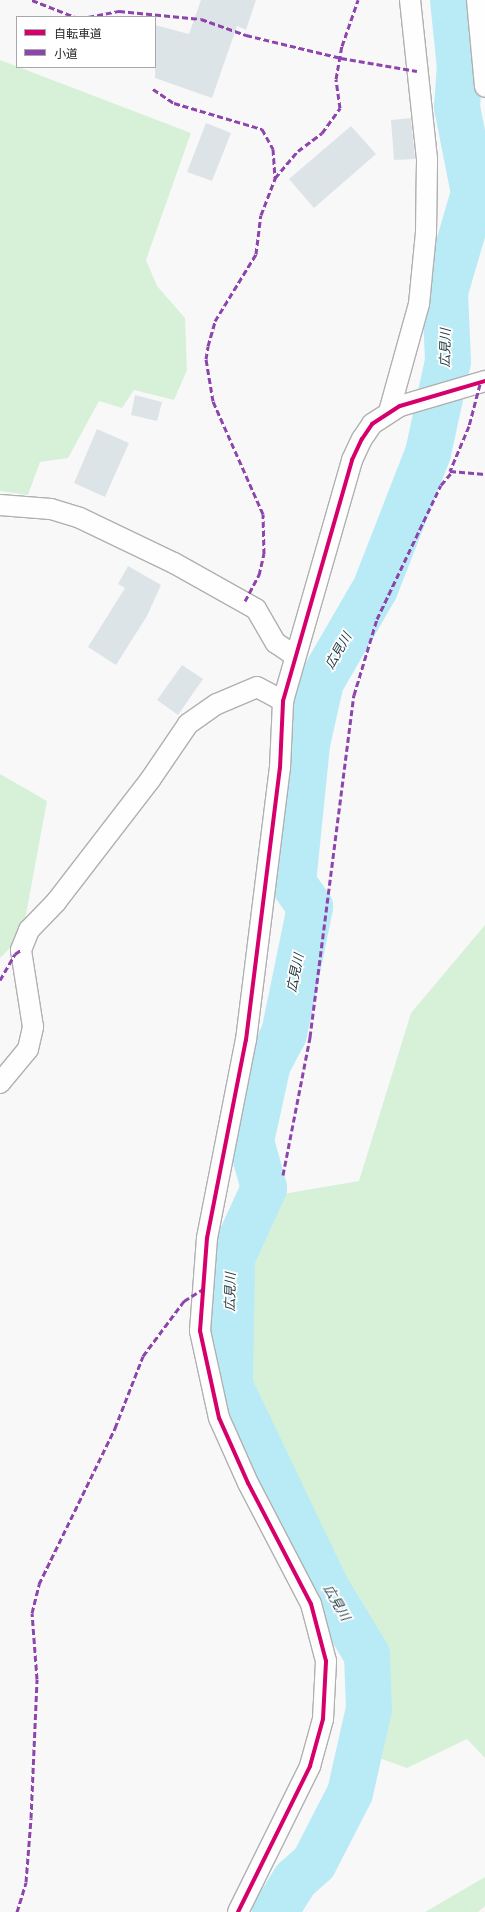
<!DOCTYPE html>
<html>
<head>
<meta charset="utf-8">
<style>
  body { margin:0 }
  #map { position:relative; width:485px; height:1912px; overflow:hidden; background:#f8f8f8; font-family:Karla,"Noto Sans JP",sans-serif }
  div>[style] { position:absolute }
  .green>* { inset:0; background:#d7f1d9 }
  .river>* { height:46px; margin:-23px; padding:0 23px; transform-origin:23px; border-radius:23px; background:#b9ebf7 }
  .building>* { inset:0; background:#dde4e8 }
  .roads { filter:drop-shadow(1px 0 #b0b0b0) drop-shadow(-1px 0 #b0b0b0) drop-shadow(0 1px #b0b0b0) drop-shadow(0 -1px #b0b0b0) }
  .minor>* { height:20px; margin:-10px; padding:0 10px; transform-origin:10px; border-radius:10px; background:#fefefe }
  .quiet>* { height:3px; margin-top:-1.5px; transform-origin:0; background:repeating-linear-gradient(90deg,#8e44ad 0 6px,transparent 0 9px) }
  .cycleway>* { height:4px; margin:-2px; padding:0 2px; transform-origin:2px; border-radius:2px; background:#d6006c }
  span { translate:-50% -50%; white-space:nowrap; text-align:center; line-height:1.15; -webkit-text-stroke:3.5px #fff; paint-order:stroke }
  .water-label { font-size:13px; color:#1f363c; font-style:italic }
  .legend { position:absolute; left:16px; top:16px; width:140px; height:52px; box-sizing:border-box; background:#fff; border:1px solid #a8a8a9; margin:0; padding:5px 7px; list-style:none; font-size:12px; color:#262627 }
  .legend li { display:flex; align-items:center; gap:8px; height:20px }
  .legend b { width:20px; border:1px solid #a8a8a9 }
</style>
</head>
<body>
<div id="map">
  <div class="green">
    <div style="clip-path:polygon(0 60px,191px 133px,146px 260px,157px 286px,185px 318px,187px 370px,174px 400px,134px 390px,122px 408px,99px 401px,68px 458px,40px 462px,28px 495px,0 491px)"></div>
    <div style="clip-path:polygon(0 774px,47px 801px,22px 936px,0 958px)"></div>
    <div style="clip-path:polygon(485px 925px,485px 1758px,467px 1739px,407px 1768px,379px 1758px,383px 1686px,372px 1636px,247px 1389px,243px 1269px,277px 1195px,359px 1181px,411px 1013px)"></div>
    <div style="clip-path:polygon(485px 1877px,485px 1906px,478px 1912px,425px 1912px)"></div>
  </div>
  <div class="river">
    <div style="left:275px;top:1912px;width:38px;rotate:-58deg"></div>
    <div style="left:295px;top:1880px;width:25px;rotate:-42deg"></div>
    <div style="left:314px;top:1863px;width:79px;rotate:-62.8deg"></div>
    <div style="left:350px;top:1793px;width:86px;rotate:-77.3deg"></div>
    <div style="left:369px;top:1709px;width:54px;rotate:-92.1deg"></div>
    <div style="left:367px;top:1655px;width:79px;rotate:-121.1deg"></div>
    <div style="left:326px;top:1587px;width:223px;rotate:-115.5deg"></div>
    <div style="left:230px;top:1386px;width:128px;rotate:-89.1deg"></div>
    <div style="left:232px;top:1258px;width:77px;rotate:-65.4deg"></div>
    <div style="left:264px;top:1188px;width:49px;rotate:-105.5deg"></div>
    <div style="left:251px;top:1141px;width:79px;rotate:-77.6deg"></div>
    <div style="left:268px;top:1064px;width:34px;rotate:-62deg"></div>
    <div style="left:284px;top:1034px;width:130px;rotate:-78.4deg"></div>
    <div style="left:310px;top:907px;width:29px;rotate:-125deg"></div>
    <div style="left:293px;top:883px;width:140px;rotate:-84.2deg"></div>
    <div style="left:307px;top:744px;width:64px;rotate:-77.3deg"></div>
    <div style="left:321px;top:682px;width:108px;rotate:-59.9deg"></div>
    <div style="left:375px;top:589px;width:146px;rotate:-68.7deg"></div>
    <div style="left:428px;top:453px;width:94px;rotate:-77.7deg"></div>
    <div style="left:448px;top:361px;width:69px;rotate:-92.5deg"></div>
    <div style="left:445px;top:292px;width:103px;rotate:-73.7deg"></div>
    <div style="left:474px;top:193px;width:88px;rotate:-101.2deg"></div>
    <div style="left:457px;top:107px;width:39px;rotate:-86deg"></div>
    <div style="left:460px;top:68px;width:68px;rotate:-95.9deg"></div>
  </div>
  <div class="building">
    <div style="clip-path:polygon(201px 0,256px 0,246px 30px,237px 26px,212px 98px,155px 78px,155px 25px,189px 34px)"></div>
    <div style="clip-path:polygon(411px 118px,415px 159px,394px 160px,391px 120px)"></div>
    <div style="clip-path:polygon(206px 123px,231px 133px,212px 181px,187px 172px)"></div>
    <div style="clip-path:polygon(351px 126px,376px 154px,314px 208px,289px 179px)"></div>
    <div style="clip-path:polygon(135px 395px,162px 402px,157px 421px,131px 415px)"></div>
    <div style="clip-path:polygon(97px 429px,129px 443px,105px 497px,74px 483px)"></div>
    <div style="clip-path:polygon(128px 566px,161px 585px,147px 616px,116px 665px,88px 647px,125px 588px,118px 584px)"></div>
    <div style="clip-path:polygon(182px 665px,203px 679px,178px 715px,157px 700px)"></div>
  </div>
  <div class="roads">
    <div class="minor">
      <div style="left:477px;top:0;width:87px;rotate:84.7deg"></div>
      <div style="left:389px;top:412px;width:112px;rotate:-74.5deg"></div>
      <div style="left:419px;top:304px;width:71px;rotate:-84.4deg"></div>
      <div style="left:426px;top:233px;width:74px;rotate:-89.2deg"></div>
      <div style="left:427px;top:159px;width:160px;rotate:-96.1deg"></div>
      <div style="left:0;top:505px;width:51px;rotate:4.5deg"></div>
      <div style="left:51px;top:509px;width:30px;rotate:17deg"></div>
      <div style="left:80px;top:518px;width:104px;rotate:25.6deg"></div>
      <div style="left:174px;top:563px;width:94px;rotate:29.3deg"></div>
      <div style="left:256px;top:609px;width:39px;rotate:60deg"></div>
      <div style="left:276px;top:643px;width:23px;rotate:34deg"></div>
      <div style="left:0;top:1083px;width:44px;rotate:-50.5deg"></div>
      <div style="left:28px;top:1049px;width:23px;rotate:-77deg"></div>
      <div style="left:33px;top:1027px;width:78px;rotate:-98.9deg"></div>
      <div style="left:21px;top:950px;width:22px;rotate:-68deg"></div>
      <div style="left:29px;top:930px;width:39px;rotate:-46deg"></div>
      <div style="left:56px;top:902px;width:154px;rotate:-52.4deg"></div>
      <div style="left:150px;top:780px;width:68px;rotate:-55.8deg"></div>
      <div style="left:188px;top:724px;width:35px;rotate:-35deg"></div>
      <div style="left:217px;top:704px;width:43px;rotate:-23deg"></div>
      <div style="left:257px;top:687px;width:30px;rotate:28deg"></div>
      <div style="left:238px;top:1912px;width:163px;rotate:-63.7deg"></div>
      <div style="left:310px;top:1766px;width:49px;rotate:-74.5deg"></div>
      <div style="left:323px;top:1719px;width:58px;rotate:-87deg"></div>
      <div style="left:326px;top:1661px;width:59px;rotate:-104.7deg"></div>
      <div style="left:311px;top:1604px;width:136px;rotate:-117.5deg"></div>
      <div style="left:248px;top:1483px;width:71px;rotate:-114deg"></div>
      <div style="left:219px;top:1418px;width:89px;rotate:-102.3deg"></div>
      <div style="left:200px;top:1331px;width:93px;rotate:-85.7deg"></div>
      <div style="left:207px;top:1238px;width:202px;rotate:-78.9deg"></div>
      <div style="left:246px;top:1040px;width:274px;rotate:-82.9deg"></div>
      <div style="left:280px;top:768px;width:67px;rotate:-87.4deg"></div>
      <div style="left:283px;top:701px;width:251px;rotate:-74deg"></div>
      <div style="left:352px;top:460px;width:23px;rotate:-65deg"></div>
      <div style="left:362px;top:439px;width:18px;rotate:-56deg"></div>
      <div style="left:372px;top:424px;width:33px;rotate:-33deg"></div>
      <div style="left:400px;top:406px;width:89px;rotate:-16.4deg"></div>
    </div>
  </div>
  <div class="quiet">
    <div style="left:32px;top:0;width:46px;rotate:21.6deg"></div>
    <div style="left:88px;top:17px;width:32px;rotate:-11deg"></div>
    <div style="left:119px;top:11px;width:82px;rotate:5.6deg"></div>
    <div style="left:201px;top:19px;width:48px;rotate:19.6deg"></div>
    <div style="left:246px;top:35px;width:98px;rotate:13.6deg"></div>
    <div style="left:341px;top:58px;width:77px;rotate:9.7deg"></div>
    <div style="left:153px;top:89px;width:25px;rotate:34deg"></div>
    <div style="left:174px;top:103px;width:92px;rotate:16.5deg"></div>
    <div style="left:262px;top:129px;width:23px;rotate:61deg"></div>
    <div style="left:273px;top:149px;width:29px;rotate:86deg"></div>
    <div style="left:480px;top:384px;width:43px;rotate:104.7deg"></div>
    <div style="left:469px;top:426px;width:49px;rotate:112.9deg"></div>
    <div style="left:450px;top:471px;width:35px;rotate:5deg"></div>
    <div style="left:245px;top:601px;width:30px;rotate:-62deg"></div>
    <div style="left:259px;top:575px;width:22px;rotate:-77deg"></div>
    <div style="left:264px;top:554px;width:40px;rotate:-91.4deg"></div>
    <div style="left:263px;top:514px;width:124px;rotate:-113.9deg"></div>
    <div style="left:213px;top:401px;width:43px;rotate:-99.5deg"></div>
    <div style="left:206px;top:359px;width:13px;rotate:-81deg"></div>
    <div style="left:208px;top:346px;width:26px;rotate:-74deg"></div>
    <div style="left:215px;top:321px;width:79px;rotate:-58.5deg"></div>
    <div style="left:256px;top:254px;width:39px;rotate:-83deg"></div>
    <div style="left:261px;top:215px;width:40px;rotate:-69deg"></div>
    <div style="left:275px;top:178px;width:35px;rotate:-50deg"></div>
    <div style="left:298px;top:151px;width:30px;rotate:-37deg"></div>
    <div style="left:322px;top:133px;width:31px;rotate:-54deg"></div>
    <div style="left:340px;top:108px;width:29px;rotate:-98deg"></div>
    <div style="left:336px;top:79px;width:34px;rotate:-80deg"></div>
    <div style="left:342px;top:46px;width:49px;rotate:-70.8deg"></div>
    <div style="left:0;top:980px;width:30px;rotate:-60deg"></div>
    <div style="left:15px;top:954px;width:7px;rotate:-34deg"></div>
    <div style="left:283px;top:1175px;width:141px;rotate:-78.9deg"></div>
    <div style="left:310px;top:1037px;width:345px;rotate:-82.7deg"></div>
    <div style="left:354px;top:695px;width:79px;rotate:-73.2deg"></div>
    <div style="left:377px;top:619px;width:148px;rotate:-64.5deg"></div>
    <div style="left:441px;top:485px;width:17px;rotate:-50deg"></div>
    <div style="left:17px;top:1912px;width:31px;rotate:-73deg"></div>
    <div style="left:26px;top:1882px;width:64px;rotate:-85.5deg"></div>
    <div style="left:31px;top:1818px;width:139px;rotate:-87.5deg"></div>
    <div style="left:37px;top:1679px;width:66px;rotate:-94.3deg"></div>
    <div style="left:32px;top:1613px;width:30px;rotate:-76deg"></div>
    <div style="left:39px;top:1584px;width:174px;rotate:-64deg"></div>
    <div style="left:115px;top:1428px;width:77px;rotate:-68.7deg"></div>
    <div style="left:143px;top:1356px;width:69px;rotate:-53.3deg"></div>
    <div style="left:184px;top:1301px;width:22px;rotate:-32deg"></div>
  </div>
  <div class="cycleway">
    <div style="left:238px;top:1912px;width:163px;rotate:-63.7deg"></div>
    <div style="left:310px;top:1766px;width:49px;rotate:-74.5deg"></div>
    <div style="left:323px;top:1719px;width:58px;rotate:-87deg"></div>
    <div style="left:326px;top:1661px;width:59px;rotate:-104.7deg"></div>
    <div style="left:311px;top:1604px;width:136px;rotate:-117.5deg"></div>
    <div style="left:248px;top:1483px;width:71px;rotate:-114deg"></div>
    <div style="left:219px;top:1418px;width:89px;rotate:-102.3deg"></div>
    <div style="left:200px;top:1331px;width:93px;rotate:-85.7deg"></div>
    <div style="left:207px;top:1238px;width:202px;rotate:-78.9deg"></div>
    <div style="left:246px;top:1040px;width:274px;rotate:-82.9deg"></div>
    <div style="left:280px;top:768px;width:67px;rotate:-87.4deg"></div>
    <div style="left:283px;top:701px;width:251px;rotate:-74deg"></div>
    <div style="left:352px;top:460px;width:23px;rotate:-65deg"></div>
    <div style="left:362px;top:439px;width:18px;rotate:-56deg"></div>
    <div style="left:372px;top:424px;width:33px;rotate:-33deg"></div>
    <div style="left:400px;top:406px;width:89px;rotate:-16.4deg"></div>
  </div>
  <div class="water-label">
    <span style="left:446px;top:348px;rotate:-89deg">広見川</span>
    <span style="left:339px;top:651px;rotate:-60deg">広見川</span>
    <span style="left:296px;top:973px;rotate:-78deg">広見川</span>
    <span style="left:231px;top:1292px;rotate:-89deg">広見川</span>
    <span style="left:336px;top:1603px;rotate:60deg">広見川</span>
  </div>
  <ul class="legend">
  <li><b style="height:5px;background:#d6006c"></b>自転車道</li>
  <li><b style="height:5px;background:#8e44ad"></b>小道</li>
  </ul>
</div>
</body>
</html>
